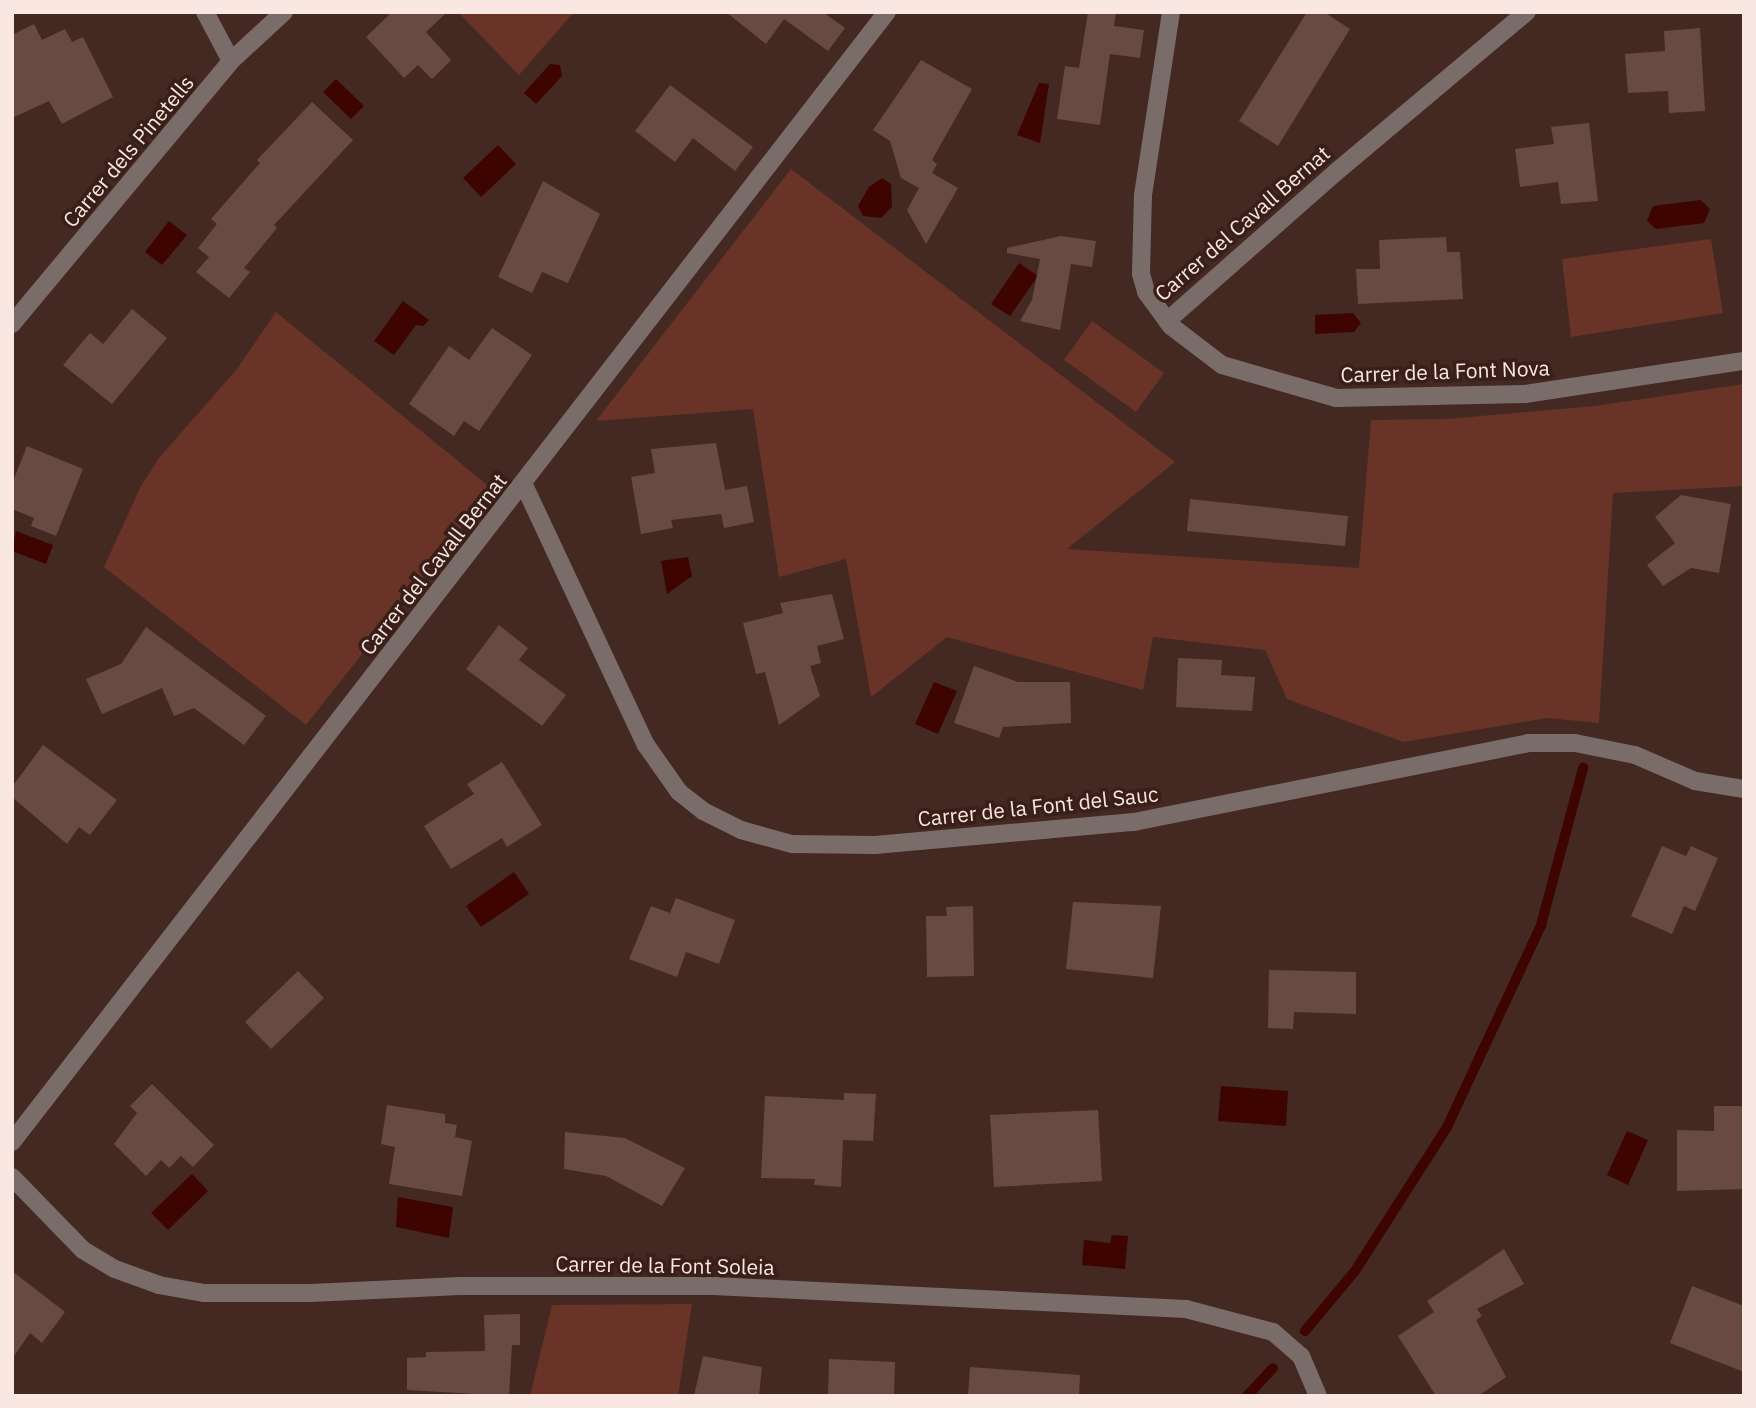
<!DOCTYPE html>
<html>
<head>
<meta charset="utf-8">
<style>
  body { margin:0 }
  #map { position:relative; width:1756px; height:1408px; overflow:hidden; background:#432921; font-family:"IBM Plex Sans",sans-serif }
  div>[style] { position:absolute }
  .green>* { inset:0; background:#693427 }
  .water>* { inset:0; background:#3e0400 }
  .stream>* { height:10px; margin:-5px; padding:0 5px; transform-origin:5px; border-radius:5px; background:#3e0400 }
  .building>* { inset:0; background:#684a42 }
  .street>* { height:18px; margin:-9px; padding:0 9px; transform-origin:9px; border-radius:9px; background:#7a6c68 }
  span { translate:-50% -50%; white-space:nowrap; text-align:center; line-height:1.15; -webkit-text-stroke:7px #391f18; paint-order:stroke }
  .street-label { font-size:21px; color:#f9e7e2 }
  .frame { position:absolute; inset:0; border:14px solid #f9e7e2; pointer-events:none }
</style>
</head>
<body>
<div id="map">
  <div class="green">
    <div style="clip-path:polygon(458px 12px,574px 12px,519px 75px)"></div>
    <div style="clip-path:polygon(791px 169px,1175px 462px,1067px 549px,1359px 568px,1371px 420px,1447px 419px,1595px 406px,1744px 384px,1744px 486px,1613px 493px,1599px 723px,1547px 718px,1403px 742px,1287px 699px,1265px 650px,1153px 637px,1143px 690px,947px 637px,871px 697px,846px 559px,779px 577px,753px 409px,596px 421px)"></div>
    <div style="clip-path:polygon(1711px 239px,1723px 313px,1571px 337px,1562px 259px)"></div>
    <div style="clip-path:polygon(276px 312px,492px 489px,306px 725px,104px 567px,141px 486px,159px 458px,237px 369px)"></div>
    <div style="clip-path:polygon(1092px 321px,1164px 373px,1136px 412px,1064px 360px)"></div>
    <div style="clip-path:polygon(692px 1304px,678px 1396px,530px 1396px,552px 1305px)"></div>
  </div>
  <div class="water">
    <div style="clip-path:polygon(550px 64px,560px 65px,562px 76px,536px 104px,524px 93px)"></div>
    <div style="clip-path:polygon(336px 79px,364px 106px,351px 119px,323px 92px)"></div>
    <div style="clip-path:polygon(1039px 83px,1049px 84px,1040px 143px,1017px 135px)"></div>
    <div style="clip-path:polygon(498px 145px,516px 164px,481px 197px,463px 178px)"></div>
    <div style="clip-path:polygon(882px 178px,891px 184px,892px 207px,881px 218px,863px 216px,858px 206px,869px 187px)"></div>
    <div style="clip-path:polygon(1701px 200px,1710px 209px,1704px 223px,1656px 229px,1647px 221px,1653px 206px)"></div>
    <div style="clip-path:polygon(169px 221px,187px 235px,162px 265px,145px 252px)"></div>
    <div style="clip-path:polygon(1019px 263px,1038px 276px,1010px 316px,991px 304px)"></div>
    <div style="clip-path:polygon(403px 301px,429px 320px,423px 326px,416px 325px,394px 355px,374px 341px)"></div>
    <div style="clip-path:polygon(1353px 313px,1361px 323px,1354px 332px,1315px 334px,1315px 315px)"></div>
    <div style="clip-path:polygon(16px 531px,53px 545px,46px 564px,12px 551px)"></div>
    <div style="clip-path:polygon(688px 557px,692px 576px,667px 594px,661px 561px)"></div>
    <div style="clip-path:polygon(934px 682px,957px 691px,938px 734px,915px 724px)"></div>
    <div style="clip-path:polygon(514px 872px,529px 894px,481px 927px,466px 906px)"></div>
    <div style="clip-path:polygon(1221px 1086px,1288px 1091px,1286px 1126px,1218px 1121px)"></div>
    <div style="clip-path:polygon(1627px 1131px,1648px 1140px,1628px 1185px,1607px 1175px)"></div>
    <div style="clip-path:polygon(192px 1174px,208px 1191px,168px 1230px,151px 1213px)"></div>
    <div style="clip-path:polygon(398px 1197px,453px 1207px,449px 1238px,396px 1227px)"></div>
    <div style="clip-path:polygon(1112px 1235px,1128px 1236px,1125px 1269px,1082px 1265px,1084px 1240px,1110px 1243px)"></div>
  </div>
  <div class="stream">
    <div style="left:1305px;top:1331px;width:78px;rotate:-50.2deg"></div>
    <div style="left:1355px;top:1271px;width:171px;rotate:-57.4deg"></div>
    <div style="left:1447px;top:1127px;width:223px;rotate:-65deg"></div>
    <div style="left:1541px;top:925px;width:163px;rotate:-75deg"></div>
    <div style="left:1247px;top:1396px;width:38px;rotate:-47deg"></div>
  </div>
  <div class="building">
    <div style="clip-path:polygon(392px 12px,447px 12px,426px 32px,451px 60px,432px 79px,418px 65px,404px 78px,366px 37px)"></div>
    <div style="clip-path:polygon(726px 12px,823px 12px,845px 28px,828px 51px,784px 19px,766px 44px)"></div>
    <div style="clip-path:polygon(1088px 12px,1116px 12px,1114px 26px,1144px 30px,1140px 58px,1110px 54px,1100px 125px,1057px 119px,1065px 66px,1079px 68px)"></div>
    <div style="clip-path:polygon(1307px 12px,1324px 12px,1350px 29px,1278px 146px,1239px 121px)"></div>
    <div style="clip-path:polygon(34px 24px,42px 40px,65px 29px,72px 42px,83px 37px,113px 97px,62px 124px,49px 101px,12px 118px,12px 35px)"></div>
    <div style="clip-path:polygon(1700px 28px,1705px 111px,1669px 113px,1668px 91px,1628px 93px,1625px 54px,1665px 51px,1664px 31px)"></div>
    <div style="clip-path:polygon(921px 60px,972px 89px,932px 160px,937px 164px,932px 173px,958px 188px,926px 244px,907px 210px,919px 188px,901px 178px,890px 141px,873px 130px)"></div>
    <div style="clip-path:polygon(670px 85px,753px 147px,735px 171px,693px 138px,675px 162px,635px 131px)"></div>
    <div style="clip-path:polygon(312px 102px,353px 140px,274px 225px,277px 228px,244px 268px,250px 272px,229px 298px,196px 272px,209px 257px,198px 248px,217px 224px,211px 219px,260px 163px,257px 160px)"></div>
    <div style="clip-path:polygon(1589px 123px,1598px 201px,1561px 204px,1558px 182px,1520px 187px,1515px 149px,1554px 144px,1551px 127px)"></div>
    <div style="clip-path:polygon(543px 181px,600px 214px,568px 283px,542px 272px,532px 293px,498px 277px)"></div>
    <div style="clip-path:polygon(1061px 236px,1096px 241px,1092px 267px,1071px 264px,1060px 330px,1020px 321px,1032px 300px,1040px 259px,1007px 253px,1007px 248px)"></div>
    <div style="clip-path:polygon(1446px 237px,1447px 252px,1460px 252px,1463px 299px,1358px 304px,1356px 269px,1380px 269px,1379px 240px)"></div>
    <div style="clip-path:polygon(132px 309px,167px 338px,112px 404px,63px 365px,90px 333px,103px 344px)"></div>
    <div style="clip-path:polygon(492px 328px,532px 355px,479px 431px,464px 421px,454px 436px,409px 404px,449px 346px,469px 360px)"></div>
    <div style="clip-path:polygon(716px 443px,725px 490px,747px 486px,754px 522px,724px 528px,721px 514px,671px 520px,673px 528px,641px 534px,631px 477px,655px 473px,651px 449px)"></div>
    <div style="clip-path:polygon(27px 446px,83px 469px,56px 536px,31px 526px,34px 518px,12px 509px,12px 484px)"></div>
    <div style="clip-path:polygon(1681px 495px,1731px 504px,1719px 573px,1691px 568px,1663px 586px,1647px 565px,1675px 543px,1655px 517px)"></div>
    <div style="clip-path:polygon(1190px 499px,1348px 516px,1345px 546px,1187px 531px)"></div>
    <div style="clip-path:polygon(832px 594px,844px 639px,817px 646px,821px 663px,810px 666px,820px 696px,779px 725px,765px 672px,756px 674px,743px 623px,783px 613px,780px 603px)"></div>
    <div style="clip-path:polygon(499px 625px,528px 648px,519px 660px,566px 695px,542px 726px,466px 669px)"></div>
    <div style="clip-path:polygon(146px 627px,266px 716px,244px 745px,194px 708px,174px 716px,162px 688px,102px 714px,86px 679px,121px 664px)"></div>
    <div style="clip-path:polygon(1178px 658px,1222px 660px,1221px 675px,1255px 677px,1252px 711px,1176px 707px)"></div>
    <div style="clip-path:polygon(974px 666px,1018px 682px,1070px 682px,1071px 723px,1003px 727px,999px 738px,954px 723px)"></div>
    <div style="clip-path:polygon(43px 745px,117px 800px,90px 835px,79px 827px,67px 844px,12px 797px,12px 787px)"></div>
    <div style="clip-path:polygon(502px 762px,542px 825px,507px 847px,502px 838px,451px 869px,424px 826px,474px 794px,467px 784px)"></div>
    <div style="clip-path:polygon(1662px 846px,1686px 856px,1691px 846px,1718px 858px,1695px 911px,1684px 906px,1672px 934px,1631px 916px)"></div>
    <div style="clip-path:polygon(676px 898px,735px 920px,719px 964px,686px 952px,677px 977px,629px 959px,651px 906px,670px 913px)"></div>
    <div style="clip-path:polygon(1073px 902px,1161px 906px,1153px 978px,1066px 969px)"></div>
    <div style="clip-path:polygon(973px 906px,974px 976px,927px 977px,926px 916px,947px 916px,946px 907px)"></div>
    <div style="clip-path:polygon(1269px 970px,1356px 972px,1356px 1014px,1294px 1012px,1293px 1029px,1268px 1028px)"></div>
    <div style="clip-path:polygon(298px 971px,324px 998px,271px 1049px,245px 1022px)"></div>
    <div style="clip-path:polygon(152px 1084px,214px 1145px,193px 1167px,181px 1156px,169px 1168px,161px 1160px,146px 1176px,114px 1144px,137px 1113px,130px 1106px)"></div>
    <div style="clip-path:polygon(844px 1093px,876px 1094px,873px 1141px,843px 1140px,841px 1187px,814px 1185px,815px 1179px,761px 1178px,765px 1096px,844px 1100px)"></div>
    <div style="clip-path:polygon(387px 1105px,445px 1114px,445px 1123px,457px 1125px,455px 1137px,472px 1141px,462px 1196px,389px 1184px,395px 1147px,381px 1144px)"></div>
    <div style="clip-path:polygon(1714px 1106px,1744px 1106px,1744px 1189px,1677px 1191px,1677px 1130px,1714px 1131px)"></div>
    <div style="clip-path:polygon(1098px 1110px,1102px 1181px,994px 1187px,990px 1115px)"></div>
    <div style="clip-path:polygon(565px 1132px,625px 1138px,685px 1168px,662px 1206px,606px 1176px,564px 1169px)"></div>
    <div style="clip-path:polygon(1504px 1249px,1524px 1284px,1477px 1309px,1482px 1316px,1476px 1320px,1506px 1377px,1478px 1396px,1436px 1396px,1398px 1336px,1434px 1312px,1427px 1301px)"></div>
    <div style="clip-path:polygon(12px 1271px,65px 1312px,42px 1343px,30px 1333px,12px 1359px)"></div>
    <div style="clip-path:polygon(1692px 1286px,1744px 1306px,1744px 1372px,1670px 1343px)"></div>
    <div style="clip-path:polygon(520px 1314px,520px 1345px,512px 1345px,509px 1396px,407px 1390px,407px 1358px,426px 1357px,426px 1352px,485px 1351px,484px 1315px)"></div>
    <div style="clip-path:polygon(703px 1356px,762px 1367px,759px 1396px,694px 1396px)"></div>
    <div style="clip-path:polygon(829px 1359px,895px 1362px,894px 1396px,828px 1396px)"></div>
    <div style="clip-path:polygon(970px 1367px,1080px 1375px,1079px 1396px,968px 1396px)"></div>
  </div>
  <div class="street">
    <div style="left:205px;top:12px;width:55px;rotate:62deg"></div>
    <div style="left:1171px;top:12px;width:185px;rotate:98.7deg"></div>
    <div style="left:1143px;top:195px;width:79px;rotate:91.5deg"></div>
    <div style="left:1141px;top:274px;width:19px;rotate:74deg"></div>
    <div style="left:1146px;top:292px;width:42px;rotate:53.7deg"></div>
    <div style="left:1171px;top:326px;width:64px;rotate:37.4deg"></div>
    <div style="left:1222px;top:365px;width:119px;rotate:16.1deg"></div>
    <div style="left:1336px;top:398px;width:189px;rotate:-1.2deg"></div>
    <div style="left:1525px;top:394px;width:221px;rotate:-8.6deg"></div>
    <div style="left:1167px;top:321px;width:225px;rotate:-41.4deg"></div>
    <div style="left:1336px;top:172px;width:249px;rotate:-40deg"></div>
    <div style="left:12px;top:324px;width:342px;rotate:-50.2deg"></div>
    <div style="left:231px;top:61px;width:72px;rotate:-42.8deg"></div>
    <div style="left:524px;top:485px;width:287px;rotate:64.9deg"></div>
    <div style="left:646px;top:745px;width:57px;rotate:54.9deg"></div>
    <div style="left:679px;top:792px;width:31px;rotate:38deg"></div>
    <div style="left:703px;top:811px;width:42px;rotate:26.6deg"></div>
    <div style="left:741px;top:830px;width:53px;rotate:15.4deg"></div>
    <div style="left:792px;top:844px;width:83px;rotate:0.7deg"></div>
    <div style="left:875px;top:845px;width:260px;rotate:-5.1deg"></div>
    <div style="left:1134px;top:822px;width:402px;rotate:-11.3deg"></div>
    <div style="left:1528px;top:743px;width:47px"></div>
    <div style="left:1575px;top:743px;width:61px;rotate:11.3deg"></div>
    <div style="left:1635px;top:755px;width:65px;rotate:23.4deg"></div>
    <div style="left:1695px;top:781px;width:50px;rotate:9.3deg"></div>
    <div style="left:12px;top:1142px;width:1429px;rotate:-52.25deg"></div>
    <div style="left:12px;top:1177px;width:102px;rotate:45.8deg"></div>
    <div style="left:83px;top:1250px;width:37px;rotate:31deg"></div>
    <div style="left:115px;top:1269px;width:47px;rotate:20deg"></div>
    <div style="left:159px;top:1285px;width:46px;rotate:10.1deg"></div>
    <div style="left:204px;top:1293px;width:107px"></div>
    <div style="left:311px;top:1293px;width:149px;rotate:-2.7deg"></div>
    <div style="left:460px;top:1286px;width:254px"></div>
    <div style="left:714px;top:1286px;width:473px;rotate:2.8deg"></div>
    <div style="left:1186px;top:1309px;width:90px;rotate:14.8deg"></div>
    <div style="left:1273px;top:1332px;width:37px;rotate:41deg"></div>
    <div style="left:1301px;top:1356px;width:43px;rotate:67deg"></div>
  </div>
  <div class="street-label">
    <span style="left:128px;top:151px;rotate:-50deg">Carrer dels Pinetells</span>
    <span style="left:1242px;top:223px;rotate:-41deg">Carrer del Cavall Bernat</span>
    <span style="left:1445px;top:371px;rotate:-2deg">Carrer de la Font Nova</span>
    <span style="left:433px;top:564px;rotate:-52deg">Carrer del Cavall Bernat</span>
    <span style="left:1038px;top:806px;rotate:-6deg">Carrer de la Font del Sauc</span>
    <span style="left:665px;top:1265px;rotate:1deg">Carrer de la Font Soleia</span>
  </div>
  <div class="frame"></div>
</div>
</body>
</html>
